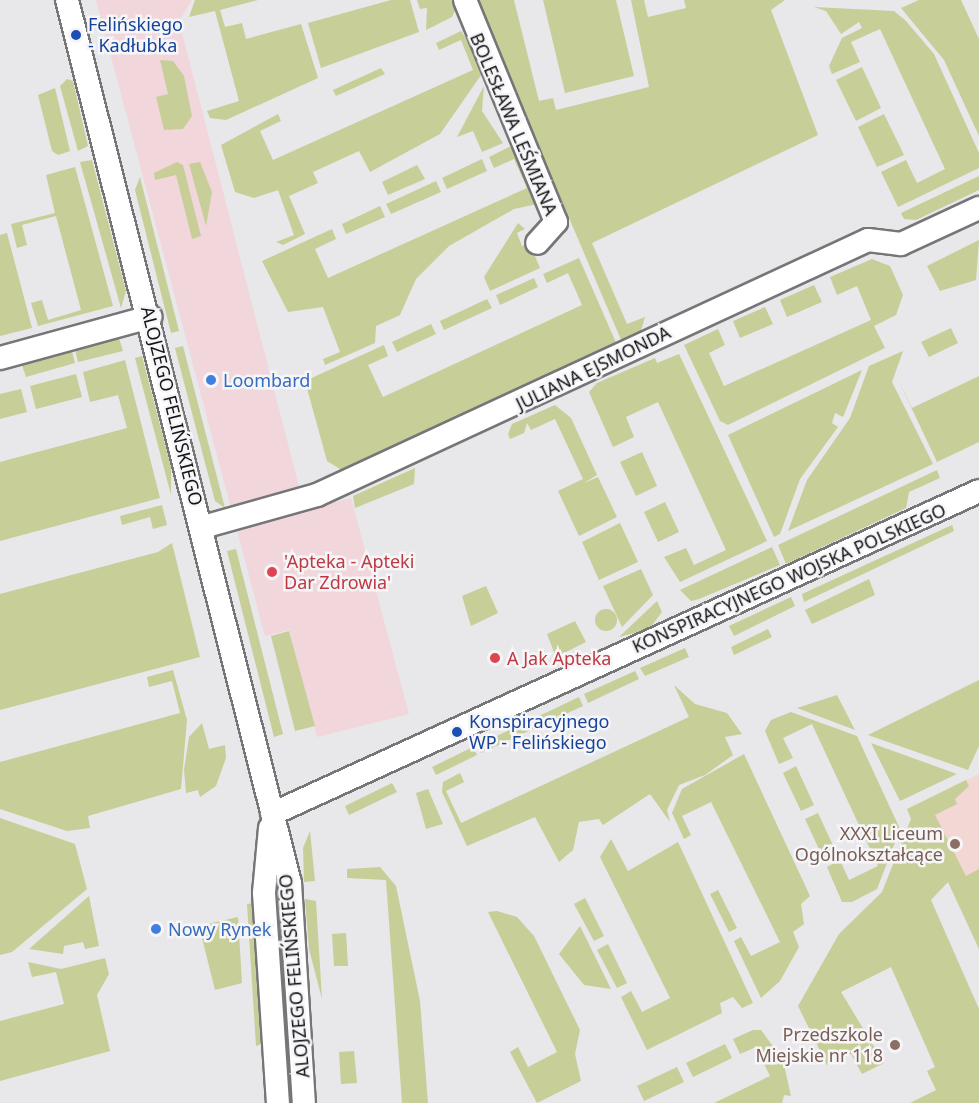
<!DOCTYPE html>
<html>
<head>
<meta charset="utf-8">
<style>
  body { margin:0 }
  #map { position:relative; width:979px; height:1103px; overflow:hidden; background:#e8e7ea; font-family:"Noto Sans",sans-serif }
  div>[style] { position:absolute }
  .commercial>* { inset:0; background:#f1d6db }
  .education>* { inset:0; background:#f2d7d5 }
  .green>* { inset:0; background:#c7ce98 }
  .round { border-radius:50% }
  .roads { filter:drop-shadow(2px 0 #767678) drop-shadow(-2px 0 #767678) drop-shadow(0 2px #767678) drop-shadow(0 -2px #767678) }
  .minor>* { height:22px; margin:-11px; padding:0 11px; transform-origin:11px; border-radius:11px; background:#fff }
  .dots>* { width:16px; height:16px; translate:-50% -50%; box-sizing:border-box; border:3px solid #f6f5f8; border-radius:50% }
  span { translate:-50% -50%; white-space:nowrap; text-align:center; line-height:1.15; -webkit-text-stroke:5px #f6f5f8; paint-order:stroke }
  .transit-label { font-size:18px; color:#164399 }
  .left { translate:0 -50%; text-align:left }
  .street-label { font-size:18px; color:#141415 }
  .shop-label { font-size:18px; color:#366cbe }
  .health-label { font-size:18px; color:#be3a42 }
  .education-label { font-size:18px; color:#785e54 }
  .right { translate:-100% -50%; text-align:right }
</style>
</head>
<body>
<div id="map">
  <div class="commercial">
    <div style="clip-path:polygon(96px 0,192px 0,179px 21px,305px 510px,351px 498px,409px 714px,317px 737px,289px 630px,265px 636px)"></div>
  </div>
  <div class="education">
    <div style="clip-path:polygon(979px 774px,979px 949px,914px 806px)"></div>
  </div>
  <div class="green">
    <div style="clip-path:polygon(195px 0,258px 0,220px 10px,225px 27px,242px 23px,246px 39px,301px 24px,318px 78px,226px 120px,210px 118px,207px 111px,239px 101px,215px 11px,189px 17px)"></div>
    <div style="clip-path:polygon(391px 0,410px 0,419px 32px,321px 68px,308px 23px)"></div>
    <div style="clip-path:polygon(417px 0,459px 0,459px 2px,452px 17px,426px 30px,427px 8px,420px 9px)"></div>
    <div style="clip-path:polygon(476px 0,514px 0,539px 101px,553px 98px,556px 110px,649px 87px,631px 0,644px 0,648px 17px,686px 8px,684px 0,785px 0,771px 10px,818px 135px,592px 243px,627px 324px,645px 317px,640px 334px,622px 342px)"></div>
    <div style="clip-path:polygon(543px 0,616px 0,634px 76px,565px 93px)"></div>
    <div style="clip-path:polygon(919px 0,961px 0,979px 39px,979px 136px,944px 60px,901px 8px)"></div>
    <div style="clip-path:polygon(814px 7px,894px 11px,906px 21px,934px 54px,979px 153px,979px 168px,898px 207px,881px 172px,906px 160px,917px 183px,945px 169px,880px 29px,851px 42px,860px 62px,832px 74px,829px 66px,842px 38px,862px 28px,859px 22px,841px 34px,826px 11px)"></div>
    <div style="clip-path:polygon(461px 31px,486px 68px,440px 134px,370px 172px,359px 151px,313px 172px,318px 183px,289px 196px,305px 234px,283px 245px,276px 242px,294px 235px,278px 190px,254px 198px,235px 192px,221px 145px,278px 114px,281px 121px,260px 131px,273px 160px,473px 70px,461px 40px,439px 50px,436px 43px)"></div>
    <div style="clip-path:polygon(160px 60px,173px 61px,184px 76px,192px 116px,183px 129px,164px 130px,156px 97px,168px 94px)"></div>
    <div style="clip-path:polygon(862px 67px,881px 108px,856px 121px,836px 80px)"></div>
    <div style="clip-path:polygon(381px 68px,385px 74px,336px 96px,333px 90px)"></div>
    <div style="clip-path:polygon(67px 79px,73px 81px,88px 146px,78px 151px,60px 86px)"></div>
    <div style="clip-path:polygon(484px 86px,482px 111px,503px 143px,482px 152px,473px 131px,457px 137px)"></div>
    <div style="clip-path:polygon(55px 88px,70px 151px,58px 155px,52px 151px,38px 95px)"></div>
    <div style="clip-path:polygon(884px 114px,904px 155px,877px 167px,858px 127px)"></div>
    <div style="clip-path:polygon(509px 147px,519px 150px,537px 204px,514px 209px,449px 246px,416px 279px,400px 315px,376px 326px,375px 343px,325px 365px,323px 359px,340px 352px,323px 307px,288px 312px,262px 261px,332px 229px,336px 239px,315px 249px,328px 278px,527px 188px,514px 159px,494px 168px,489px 157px)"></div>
    <div style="clip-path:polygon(482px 159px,487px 171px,447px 189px,442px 178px)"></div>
    <div style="clip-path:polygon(92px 160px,126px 291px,121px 308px,80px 162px)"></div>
    <div style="clip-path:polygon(177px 162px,183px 165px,201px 236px,192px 239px,176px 175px,155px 180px,154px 173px)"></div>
    <div style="clip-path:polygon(200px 162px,212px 192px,206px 226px,189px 164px)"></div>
    <div style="clip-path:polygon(417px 165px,425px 179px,388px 195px,382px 182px)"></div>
    <div style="clip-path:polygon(75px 167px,113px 306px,38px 326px,31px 303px,42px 300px,48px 320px,81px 310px,56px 216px,22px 225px,27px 245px,17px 248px,11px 224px,55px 213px,46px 175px)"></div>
    <div style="clip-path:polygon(979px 176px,979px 190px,916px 220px,904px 219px,901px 213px)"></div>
    <div style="clip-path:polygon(140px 177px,179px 331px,171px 333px,135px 190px)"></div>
    <div style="clip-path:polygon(436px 181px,441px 192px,391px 214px,386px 204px)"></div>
    <div style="clip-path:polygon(380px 206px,385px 217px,346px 234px,342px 224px)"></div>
    <div style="clip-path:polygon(518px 223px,525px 229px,517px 233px,522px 246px,530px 244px,540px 268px,490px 291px,484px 277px)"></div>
    <div style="clip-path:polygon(7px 233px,32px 328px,0 336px,0 235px)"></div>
    <div style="clip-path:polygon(979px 240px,976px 280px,940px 291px,927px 266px)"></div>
    <div style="clip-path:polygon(579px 258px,617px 345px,352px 466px,340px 469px,327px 461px,305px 381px,384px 345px,388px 356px,368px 365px,383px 397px,582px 305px,568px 273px,547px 283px,543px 274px)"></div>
    <div style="clip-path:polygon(872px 259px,890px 266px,903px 295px,896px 315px,874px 326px,885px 348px,728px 425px,720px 421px,684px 345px,718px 329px,725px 345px,709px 353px,724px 386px,871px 320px,857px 286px,837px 295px,830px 277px)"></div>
    <div style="clip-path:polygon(534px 278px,538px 287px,500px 305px,496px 295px)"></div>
    <div style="clip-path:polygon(814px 285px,822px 302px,787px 317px,780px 300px)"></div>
    <div style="clip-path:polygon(487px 299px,492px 308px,444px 330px,440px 321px)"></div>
    <div style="clip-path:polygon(765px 307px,773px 324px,740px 338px,733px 321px)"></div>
    <div style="clip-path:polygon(431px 324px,436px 334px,397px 352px,392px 342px)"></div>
    <div style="clip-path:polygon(951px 328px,958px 343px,929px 357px,921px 342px)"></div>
    <div style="clip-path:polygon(119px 338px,123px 351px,78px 362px,75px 349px)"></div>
    <div style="clip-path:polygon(183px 346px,225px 508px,215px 501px,175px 348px)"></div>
    <div style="clip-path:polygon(72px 351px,75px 363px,26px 377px,22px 365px)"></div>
    <div style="clip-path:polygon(903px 351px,892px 382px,933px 464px,788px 531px,807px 480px,850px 418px,869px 366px)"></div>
    <div style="clip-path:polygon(679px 354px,767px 541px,680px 582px,664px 557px,686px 548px,694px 565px,726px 550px,658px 402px,626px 417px,634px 437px,613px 447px,589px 392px,597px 383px,655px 358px,657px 363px)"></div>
    <div style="clip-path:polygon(142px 356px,171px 467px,171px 495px,135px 358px)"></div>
    <div style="clip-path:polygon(125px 360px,160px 498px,0 541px,0 462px,127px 428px,118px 395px,90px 402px,83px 372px)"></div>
    <div style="clip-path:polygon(862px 370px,843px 417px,835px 413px,832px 423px,838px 427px,800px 479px,780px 534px,774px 537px,728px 435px)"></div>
    <div style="clip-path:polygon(895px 373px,912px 408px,979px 376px,979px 442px,937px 462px)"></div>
    <div style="clip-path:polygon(76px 374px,82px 397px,36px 409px,30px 386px)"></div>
    <div style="clip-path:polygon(21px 389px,27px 412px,0 419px,0 394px)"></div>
    <div style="clip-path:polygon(555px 405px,571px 418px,597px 475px,584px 483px,598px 477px,617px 517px,579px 536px,558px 491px,583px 479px,555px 419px,531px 430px,527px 423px,524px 433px,510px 439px,508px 434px,512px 424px)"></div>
    <div style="clip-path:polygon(642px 452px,657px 486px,636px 496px,620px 462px)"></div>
    <div style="clip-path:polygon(415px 468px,414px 484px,355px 508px,353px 496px)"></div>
    <div style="clip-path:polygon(937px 470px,940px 478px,909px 492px,906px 508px,786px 564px,778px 545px)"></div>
    <div style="clip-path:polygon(665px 502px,679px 532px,658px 542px,644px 512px)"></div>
    <div style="clip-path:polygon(162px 505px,167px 525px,153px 529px,150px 517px,122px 525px,120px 516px)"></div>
    <div style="clip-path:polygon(620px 523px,638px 562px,599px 580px,582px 542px)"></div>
    <div style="clip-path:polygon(952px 525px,954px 531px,804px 602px,802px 594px)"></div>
    <div style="clip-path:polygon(172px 543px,200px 657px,0 710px,0 594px,158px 552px)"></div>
    <div style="clip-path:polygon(772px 547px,780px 565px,699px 599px,691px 601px,680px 590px)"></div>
    <div style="clip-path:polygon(236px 549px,283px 734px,274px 737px,227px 551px)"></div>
    <div style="clip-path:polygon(641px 569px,653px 595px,622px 627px,603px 586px)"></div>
    <div style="clip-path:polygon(869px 579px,875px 595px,812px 624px,805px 610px)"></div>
    <div style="clip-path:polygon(486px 586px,498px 613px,471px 626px,462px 596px)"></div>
    <div style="clip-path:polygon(791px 597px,795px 606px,734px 636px,729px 626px)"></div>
    <div style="clip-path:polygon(657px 601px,662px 612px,649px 629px,619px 637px)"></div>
    <div class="round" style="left:595px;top:609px;width:22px;height:22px"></div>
    <div style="clip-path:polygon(575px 621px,586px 642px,556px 657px,547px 634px)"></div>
    <div style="clip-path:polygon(768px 629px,772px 637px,734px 655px,731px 647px)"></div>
    <div style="clip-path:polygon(289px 631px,315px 726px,295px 731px,271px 636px)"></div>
    <div style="clip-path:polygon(685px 648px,689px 657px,645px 676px,640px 668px)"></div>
    <div style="clip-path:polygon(173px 670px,187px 720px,181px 789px,88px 816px,90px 828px,67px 831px,0 809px,0 762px,180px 713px,172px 681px,149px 687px,147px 677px)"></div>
    <div style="clip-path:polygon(635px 671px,639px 679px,588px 703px,584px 694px)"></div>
    <div style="clip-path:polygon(979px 680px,979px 746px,968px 770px,868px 735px)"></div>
    <div style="clip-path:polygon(674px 685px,695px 704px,727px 713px,742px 734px,725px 737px,733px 755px,705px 775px,679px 785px,667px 810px,670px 822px,650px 794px,603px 825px,599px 819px,579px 822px,573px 850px,559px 862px,535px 817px,467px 846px,442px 792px,443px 782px,460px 773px,464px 782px,446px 791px,461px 823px,689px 717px)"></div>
    <div style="clip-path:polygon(837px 695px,855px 730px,797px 708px)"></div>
    <div style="clip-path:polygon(579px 697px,583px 706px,481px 753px,478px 745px)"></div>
    <div style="clip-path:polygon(791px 712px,857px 736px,900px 829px,877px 889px,852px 902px,842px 902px,827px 867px,840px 860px,849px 880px,878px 866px,812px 724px,783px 738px,793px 758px,779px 764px,765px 731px,771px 720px)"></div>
    <div style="clip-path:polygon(202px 723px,209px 749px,225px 745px,226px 758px,216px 786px,200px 797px,198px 790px,186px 793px,184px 770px,189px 737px)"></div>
    <div style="clip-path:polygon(871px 743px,957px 774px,900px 801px)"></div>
    <div style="clip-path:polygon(473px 747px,477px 755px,436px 775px,432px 767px)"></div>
    <div style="clip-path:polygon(744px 754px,810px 896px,801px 904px,804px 924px,793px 932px,799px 947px,780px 981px,761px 998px,734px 941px,741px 937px,751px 956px,780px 942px,711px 802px,682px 816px,691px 835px,684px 839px,672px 813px,682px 789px)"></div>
    <div style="clip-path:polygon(796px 766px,814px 805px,801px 811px,783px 773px)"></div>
    <div style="clip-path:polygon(966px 780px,969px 786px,955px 799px,957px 804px,935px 815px,966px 876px,979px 869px,979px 949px,948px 882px,931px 900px,979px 1009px,979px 1103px,910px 1103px,936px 1090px,927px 1071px,935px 1067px,891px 967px,841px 992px,884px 1063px,862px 1074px,851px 1054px,827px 1065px,798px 1006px,839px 934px,882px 892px,911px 819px,907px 809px)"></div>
    <div style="clip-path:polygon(392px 783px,397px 792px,349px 815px,345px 806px)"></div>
    <div style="clip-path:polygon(428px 789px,443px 824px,426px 829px,416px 793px)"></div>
    <div style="clip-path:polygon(818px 813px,836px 852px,823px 858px,805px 819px)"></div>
    <div style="clip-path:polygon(0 818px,75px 844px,87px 889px,12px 952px,0 955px)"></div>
    <div style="clip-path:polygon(310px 831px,315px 881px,304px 882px,303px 848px)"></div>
    <div style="clip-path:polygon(611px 839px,628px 871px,678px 842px,753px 1003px,742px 1008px,733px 997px,720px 1003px,722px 1013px,647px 1050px,621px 997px,631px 991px,642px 1012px,670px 998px,600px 857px)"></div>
    <div style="clip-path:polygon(380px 867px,396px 886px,420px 1001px,428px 1103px,402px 1103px,386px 880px,347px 878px,347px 869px)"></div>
    <div style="clip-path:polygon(718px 890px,737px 928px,729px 932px,710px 894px)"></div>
    <div style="clip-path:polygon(89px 896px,99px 946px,85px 949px,83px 942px,64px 946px,63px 954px,29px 949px)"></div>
    <div style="clip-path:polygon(585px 898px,604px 936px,594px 941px,574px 904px)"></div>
    <div style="clip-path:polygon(305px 899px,316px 901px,322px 999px,309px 949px)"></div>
    <div style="clip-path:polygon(280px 901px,293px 1103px,286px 1103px,272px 902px)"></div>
    <div style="clip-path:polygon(255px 903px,264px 1043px,256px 1046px,247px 904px)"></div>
    <div style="clip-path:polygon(497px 911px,517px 917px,534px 936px,580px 1030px,575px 1054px,581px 1081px,537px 1103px,510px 1052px,518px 1047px,528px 1067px,557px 1052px,488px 912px)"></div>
    <div style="clip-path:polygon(238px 917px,242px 983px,215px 990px,199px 926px)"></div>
    <div style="clip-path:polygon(580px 926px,611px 989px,584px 985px,559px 954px)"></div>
    <div style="clip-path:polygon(346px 933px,348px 966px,334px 966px,332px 934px)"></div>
    <div style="clip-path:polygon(608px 944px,627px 983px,617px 988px,597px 950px)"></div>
    <div style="clip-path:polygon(105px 958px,109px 974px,97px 995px,110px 1051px,0 1081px,0 1021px,64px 1004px,56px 972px,32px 977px,28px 962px,61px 969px)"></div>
    <div style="clip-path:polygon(753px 1030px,761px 1030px,783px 1060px,791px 1096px,784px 1095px,782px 1103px,714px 1103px,770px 1076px,756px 1047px,740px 1054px,733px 1039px)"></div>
    <div style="clip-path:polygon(725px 1044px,732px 1058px,693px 1077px,686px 1063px)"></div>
    <div style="clip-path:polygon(354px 1051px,357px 1083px,341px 1084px,339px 1052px)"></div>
    <div style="clip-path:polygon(677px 1067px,684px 1082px,644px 1101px,637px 1086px)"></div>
  </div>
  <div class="roads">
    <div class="minor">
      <div style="left:67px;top:0;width:911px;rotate:75.83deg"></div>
      <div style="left:290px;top:883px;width:220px;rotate:86.4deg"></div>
      <div style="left:465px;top:0;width:240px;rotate:67.7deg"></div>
      <div style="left:556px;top:222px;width:28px;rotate:132deg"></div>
      <div style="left:0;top:358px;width:156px;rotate:-15.3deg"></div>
      <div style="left:203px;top:527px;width:118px;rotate:-15.7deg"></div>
      <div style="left:317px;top:495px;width:607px;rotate:-24.83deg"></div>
      <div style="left:868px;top:240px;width:33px;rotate:7deg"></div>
      <div style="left:901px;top:244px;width:86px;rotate:-24.8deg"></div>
      <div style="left:272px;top:814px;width:777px;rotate:-24.55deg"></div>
      <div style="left:270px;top:828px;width:65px;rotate:95.3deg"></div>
      <div style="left:264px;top:893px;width:210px;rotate:86.2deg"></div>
    </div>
  </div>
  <div class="dots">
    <div style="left:76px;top:35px;background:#1a4fb4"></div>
    <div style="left:211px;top:380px;background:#3f7fe0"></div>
    <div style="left:272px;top:572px;background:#e0444e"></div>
    <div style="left:495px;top:658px;background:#e0444e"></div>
    <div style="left:457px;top:732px;background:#1a4fb4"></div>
    <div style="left:955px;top:844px;background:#8d6e63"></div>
    <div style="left:156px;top:929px;background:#3f7fe0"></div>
    <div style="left:895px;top:1045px;background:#8d6e63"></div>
  </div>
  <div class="transit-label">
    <span class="left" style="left:88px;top:35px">Felińskiego<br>- Kadłubka</span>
    <span class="left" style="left:469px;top:732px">Konspiracyjnego<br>WP - Felińskiego</span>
  </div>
  <div class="street-label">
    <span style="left:514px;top:124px;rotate:67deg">BOLESŁAWA LEŚMIANA</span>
    <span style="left:593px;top:368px;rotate:-26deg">JULIANA EJSMONDA</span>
    <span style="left:172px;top:406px;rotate:76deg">ALOJZEGO FELIŃSKIEGO</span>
    <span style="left:789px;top:578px;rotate:-24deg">KONSPIRACYJNEGO WOJSKA POLSKIEGO</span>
    <span style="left:294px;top:976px;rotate:-95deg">ALOJZEGO FELIŃSKIEGO</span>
  </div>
  <div class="shop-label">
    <span class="left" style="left:223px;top:380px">Loombard</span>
    <span class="left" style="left:168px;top:929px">Nowy Rynek</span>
  </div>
  <div class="health-label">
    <span class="left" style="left:284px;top:572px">'Apteka - Apteki<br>Dar Zdrowia'</span>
    <span class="left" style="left:507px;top:658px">A Jak Apteka</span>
  </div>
  <div class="education-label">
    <span class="right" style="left:943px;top:844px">XXXI Liceum<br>Ogólnokształcące</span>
    <span class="right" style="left:883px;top:1045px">Przedszkole<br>Miejskie nr 118</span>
  </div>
</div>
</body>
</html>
